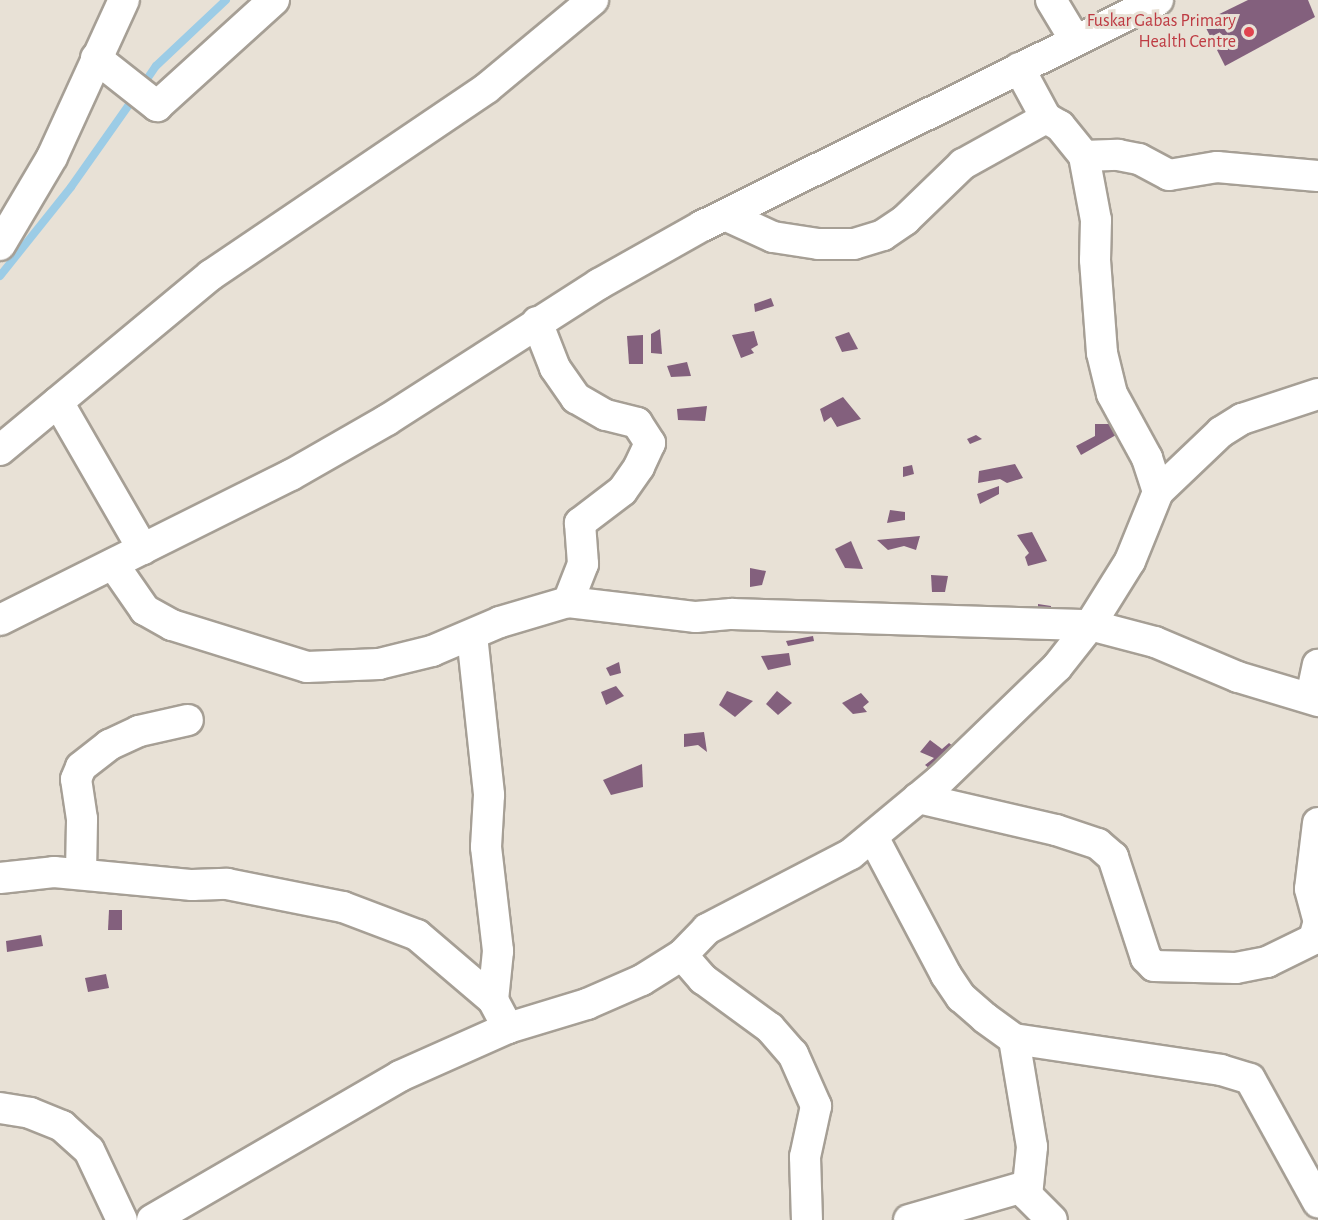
<!DOCTYPE html>
<html>
<head>
<meta charset="utf-8">
<style>
  body { margin:0 }
  #map { position:relative; width:1318px; height:1220px; overflow:hidden; background:#e8e1d6; font-family:"Alegreya Sans",sans-serif }
  div>[style] { position:absolute }
  .stream>* { height:8px; margin:-4px; padding:0 4px; transform-origin:4px; border-radius:4px; background:#9ccce6 }
  .building>* { inset:0; background:#83607d }
  .roads { filter:drop-shadow(2px 0 #a69f95) drop-shadow(-2px 0 #a69f95) drop-shadow(0 2px #a69f95) drop-shadow(0 -2px #a69f95) }
  .minor>* { height:30px; margin:-15px; padding:0 15px; transform-origin:15px; border-radius:15px; background:#fff }
  .dots>* { width:16px; height:16px; translate:-50% -50%; box-sizing:border-box; border:3px solid #e8e1d6; border-radius:50% }
  span { translate:-50% -50%; white-space:nowrap; text-align:center; line-height:1.15; -webkit-text-stroke:6px #e8e1d6; paint-order:stroke }
  .health-label { font-size:18px; color:#be3a42 }
  .right { translate:-100% -50%; text-align:right }
</style>
</head>
<body>
<div id="map">
  <div class="stream">
    <div style="left:143px;top:85px;width:23px;rotate:-56deg"></div>
    <div style="left:156px;top:66px;width:96px;rotate:-43.3deg"></div>
    <div style="left:0;top:276px;width:114px;rotate:-51.4deg"></div>
    <div style="left:71px;top:187px;width:113px;rotate:-54.8deg"></div>
  </div>
  <div class="building">
    <div style="clip-path:polygon(1248px 0,1308px 0,1315px 17px,1225px 66px,1203px 22px)"></div>
    <div style="clip-path:polygon(771px 298px,774px 306px,755px 312px,754px 304px)"></div>
    <div style="clip-path:polygon(660px 329px,662px 354px,651px 353px,651px 334px)"></div>
    <div style="clip-path:polygon(754px 331px,758px 345px,751px 349px,754px 353px,741px 358px,732px 335px)"></div>
    <div style="clip-path:polygon(849px 332px,858px 349px,842px 352px,835px 337px)"></div>
    <div style="clip-path:polygon(643px 335px,643px 364px,629px 364px,627px 336px)"></div>
    <div style="clip-path:polygon(687px 362px,691px 376px,671px 377px,667px 366px)"></div>
    <div style="clip-path:polygon(843px 397px,861px 419px,837px 427px,831px 417px,824px 422px,820px 409px)"></div>
    <div style="clip-path:polygon(707px 406px,705px 421px,678px 420px,677px 409px)"></div>
    <div style="clip-path:polygon(1095px 424px,1112px 424px,1116px 435px,1081px 455px,1076px 446px,1095px 436px)"></div>
    <div style="clip-path:polygon(976px 435px,982px 439px,970px 444px,967px 439px)"></div>
    <div style="clip-path:polygon(1015px 464px,1023px 478px,1007px 483px,1000px 479px,978px 483px,979px 471px)"></div>
    <div style="clip-path:polygon(912px 465px,914px 474px,903px 477px,903px 467px)"></div>
    <div style="clip-path:polygon(999px 486px,999px 494px,980px 504px,977px 494px)"></div>
    <div style="clip-path:polygon(890px 510px,905px 512px,905px 520px,887px 523px)"></div>
    <div style="clip-path:polygon(1032px 532px,1047px 561px,1028px 566px,1025px 557px,1029px 553px,1017px 535px)"></div>
    <div style="clip-path:polygon(920px 536px,916px 550px,904px 546px,888px 550px,877px 540px)"></div>
    <div style="clip-path:polygon(851px 541px,863px 569px,845px 568px,835px 549px)"></div>
    <div style="clip-path:polygon(750px 568px,766px 571px,762px 585px,750px 587px)"></div>
    <div style="clip-path:polygon(931px 575px,948px 576px,945px 592px,932px 592px)"></div>
    <div style="clip-path:polygon(1038px 604px,1051px 606px,1051px 612px,1038px 612px)"></div>
    <div style="clip-path:polygon(813px 636px,814px 641px,788px 646px,786px 641px)"></div>
    <div style="clip-path:polygon(789px 653px,791px 665px,768px 670px,761px 656px)"></div>
    <div style="clip-path:polygon(619px 662px,621px 673px,610px 676px,606px 668px)"></div>
    <div style="clip-path:polygon(616px 686px,624px 696px,606px 705px,601px 692px)"></div>
    <div style="clip-path:polygon(727px 691px,753px 701px,735px 717px,719px 705px)"></div>
    <div style="clip-path:polygon(777px 691px,792px 703px,778px 715px,766px 704px)"></div>
    <div style="clip-path:polygon(861px 693px,869px 702px,863px 707px,867px 712px,853px 714px,842px 703px)"></div>
    <div style="clip-path:polygon(704px 732px,707px 752px,698px 745px,684px 747px,684px 734px)"></div>
    <div style="clip-path:polygon(930px 740px,942px 749px,949px 743px,959px 751px,937px 774px,925px 765px,934px 758px,920px 752px)"></div>
    <div style="clip-path:polygon(642px 764px,643px 787px,611px 795px,603px 780px)"></div>
    <div style="clip-path:polygon(109px 910px,122px 910px,122px 930px,108px 930px)"></div>
    <div style="clip-path:polygon(41px 935px,43px 946px,7px 952px,6px 941px)"></div>
    <div style="clip-path:polygon(106px 974px,109px 988px,88px 992px,85px 978px)"></div>
  </div>
  <div class="roads">
    <div class="minor">
      <div style="left:1051px;top:0;width:47px;rotate:59deg"></div>
      <div style="left:96px;top:58px;width:78px;rotate:38.2deg"></div>
      <div style="left:157px;top:106px;width:158px;rotate:-42.2deg"></div>
      <div style="left:1019px;top:68px;width:57px;rotate:61.6deg"></div>
      <div style="left:1046px;top:118px;width:16px;rotate:30deg"></div>
      <div style="left:1060px;top:126px;width:38px;rotate:51deg"></div>
      <div style="left:1084px;top:156px;width:65px;rotate:79.4deg"></div>
      <div style="left:1096px;top:220px;width:40px;rotate:91.4deg"></div>
      <div style="left:1095px;top:260px;width:93px;rotate:85.7deg"></div>
      <div style="left:1102px;top:353px;width:42px;rotate:76.3deg"></div>
      <div style="left:1112px;top:394px;width:73px;rotate:61.3deg"></div>
      <div style="left:1147px;top:458px;width:36px;rotate:72deg"></div>
      <div style="left:1084px;top:156px;width:34px;rotate:-2deg"></div>
      <div style="left:1118px;top:155px;width:21px;rotate:11deg"></div>
      <div style="left:1139px;top:159px;width:34px;rotate:28deg"></div>
      <div style="left:1169px;top:175px;width:49px;rotate:-9.5deg"></div>
      <div style="left:1217px;top:167px;width:101px;rotate:5.1deg"></div>
      <div style="left:725px;top:215px;width:53px;rotate:24.6deg"></div>
      <div style="left:773px;top:237px;width:46px;rotate:8.8deg"></div>
      <div style="left:818px;top:244px;width:36px"></div>
      <div style="left:854px;top:244px;width:30px;rotate:-17deg"></div>
      <div style="left:883px;top:235px;width:27px;rotate:-34deg"></div>
      <div style="left:905px;top:220px;width:81px;rotate:-44deg"></div>
      <div style="left:963px;top:164px;width:95px;rotate:-29deg"></div>
      <div style="left:0;top:245px;width:102px;rotate:-59.4deg"></div>
      <div style="left:52px;top:157px;width:173px;rotate:-65.4deg"></div>
      <div style="left:537px;top:322px;width:49px;rotate:68.6deg"></div>
      <div style="left:555px;top:368px;width:37px;rotate:55deg"></div>
      <div style="left:576px;top:398px;width:34px;rotate:30deg"></div>
      <div style="left:606px;top:415px;width:32px;rotate:14deg"></div>
      <div style="left:637px;top:423px;width:24px;rotate:57deg"></div>
      <div style="left:650px;top:443px;width:26px;rotate:115deg"></div>
      <div style="left:639px;top:467px;width:29px;rotate:125deg"></div>
      <div style="left:622px;top:491px;width:53px;rotate:142.7deg"></div>
      <div style="left:580px;top:523px;width:41px;rotate:85.8deg"></div>
      <div style="left:583px;top:564px;width:41px;rotate:111.5deg"></div>
      <div style="left:58px;top:402px;width:170px;rotate:60deg"></div>
      <div style="left:0;top:450px;width:274px;rotate:-39.7deg"></div>
      <div style="left:211px;top:275px;width:333px;rotate:-34.1deg"></div>
      <div style="left:487px;top:88px;width:138px;rotate:-39.7deg"></div>
      <div style="left:113px;top:564px;width:56px;rotate:55.2deg"></div>
      <div style="left:145px;top:610px;width:31px;rotate:29deg"></div>
      <div style="left:172px;top:625px;width:141px;rotate:17.3deg"></div>
      <div style="left:307px;top:667px;width:72px;rotate:-2.4deg"></div>
      <div style="left:379px;top:664px;width:55px;rotate:-13.8deg"></div>
      <div style="left:432px;top:651px;width:74px;rotate:-23.1deg"></div>
      <div style="left:500px;top:622px;width:71px;rotate:-16.4deg"></div>
      <div style="left:568px;top:602px;width:129px;rotate:6.7deg"></div>
      <div style="left:696px;top:617px;width:36px;rotate:-5deg"></div>
      <div style="left:732px;top:614px;width:358px;rotate:1.8deg"></div>
      <div style="left:1090px;top:625px;width:67px;rotate:14.7deg"></div>
      <div style="left:1155px;top:642px;width:90px;rotate:22.9deg"></div>
      <div style="left:1238px;top:677px;width:84px;rotate:16.7deg"></div>
      <div style="left:0;top:620px;width:325px;rotate:-26.5deg"></div>
      <div style="left:291px;top:475px;width:111px;rotate:-29.8deg"></div>
      <div style="left:387px;top:420px;width:252px;rotate:-32.7deg"></div>
      <div style="left:599px;top:284px;width:118px;rotate:-29.4deg"></div>
      <div style="left:702px;top:226px;width:509px;rotate:-26.36deg"></div>
      <div style="left:472px;top:635px;width:161px;rotate:83.9deg"></div>
      <div style="left:489px;top:795px;width:52px;rotate:93.3deg"></div>
      <div style="left:486px;top:847px;width:105px;rotate:83.4deg"></div>
      <div style="left:498px;top:951px;width:49px;rotate:95.8deg"></div>
      <div style="left:1311px;top:697px;width:33px;rotate:-78deg"></div>
      <div style="left:918px;top:798px;width:142px;rotate:13.1deg"></div>
      <div style="left:1056px;top:830px;width:44px;rotate:18.4deg"></div>
      <div style="left:1098px;top:844px;width:20px;rotate:41deg"></div>
      <div style="left:1113px;top:857px;width:106px;rotate:71.9deg"></div>
      <div style="left:1146px;top:958px;width:11px;rotate:45deg"></div>
      <div style="left:1154px;top:966px;width:82px;rotate:1.4deg"></div>
      <div style="left:1236px;top:968px;width:32px;rotate:-11deg"></div>
      <div style="left:1267px;top:962px;width:52px;rotate:-26.1deg"></div>
      <div style="left:1314px;top:939px;width:16px;rotate:-75deg"></div>
      <div style="left:1318px;top:823px;width:66px;rotate:96.9deg"></div>
      <div style="left:1310px;top:889px;width:30px;rotate:75deg"></div>
      <div style="left:873px;top:837px;width:156px;rotate:62.1deg"></div>
      <div style="left:946px;top:975px;width:27px;rotate:56deg"></div>
      <div style="left:961px;top:997px;width:32px;rotate:41deg"></div>
      <div style="left:985px;top:1018px;width:36px;rotate:36deg"></div>
      <div style="left:1014px;top:1039px;width:209px;rotate:8.5deg"></div>
      <div style="left:1221px;top:1070px;width:30px;rotate:17deg"></div>
      <div style="left:1250px;top:1079px;width:141px;rotate:61.1deg"></div>
      <div style="left:81px;top:873px;width:54px;rotate:-88.9deg"></div>
      <div style="left:82px;top:819px;width:40px;rotate:-98.5deg"></div>
      <div style="left:76px;top:779px;width:13px;rotate:-67deg"></div>
      <div style="left:81px;top:767px;width:36px;rotate:-38deg"></div>
      <div style="left:109px;top:745px;width:33px;rotate:-25deg"></div>
      <div style="left:139px;top:731px;width:50px;rotate:-12.7deg"></div>
      <div style="left:0;top:878px;width:54px;rotate:-6.3deg"></div>
      <div style="left:54px;top:872px;width:139px;rotate:5.4deg"></div>
      <div style="left:192px;top:885px;width:35px;rotate:-2deg"></div>
      <div style="left:227px;top:884px;width:118px;rotate:11.2deg"></div>
      <div style="left:343px;top:907px;width:79px;rotate:20.7deg"></div>
      <div style="left:417px;top:935px;width:100px;rotate:40.5deg"></div>
      <div style="left:493px;top:1000px;width:32px;rotate:62deg"></div>
      <div style="left:682px;top:955px;width:32px;rotate:49deg"></div>
      <div style="left:703px;top:979px;width:83px;rotate:36.2deg"></div>
      <div style="left:770px;top:1028px;width:35px;rotate:49deg"></div>
      <div style="left:793px;top:1054px;width:57px;rotate:66.1deg"></div>
      <div style="left:816px;top:1106px;width:52px;rotate:102.2deg"></div>
      <div style="left:805px;top:1157px;width:63px;rotate:88.2deg"></div>
      <div style="left:1014px;top:1039px;width:109px;rotate:80.5deg"></div>
      <div style="left:1032px;top:1147px;width:48px;rotate:95.9deg"></div>
      <div style="left:1027px;top:1195px;width:35px;rotate:45deg"></div>
      <div style="left:0;top:1108px;width:30px;rotate:9deg"></div>
      <div style="left:30px;top:1113px;width:35px;rotate:22deg"></div>
      <div style="left:62px;top:1126px;width:36px;rotate:42deg"></div>
      <div style="left:89px;top:1150px;width:77px;rotate:64.8deg"></div>
      <div style="left:152px;top:1220px;width:287px;rotate:-30.1deg"></div>
      <div style="left:400px;top:1076px;width:118px;rotate:-24deg"></div>
      <div style="left:508px;top:1028px;width:83px;rotate:-16.9deg"></div>
      <div style="left:587px;top:1004px;width:60px;rotate:-23.6deg"></div>
      <div style="left:642px;top:980px;width:47px;rotate:-32deg"></div>
      <div style="left:682px;top:955px;width:36px;rotate:-46deg"></div>
      <div style="left:707px;top:929px;width:162px;rotate:-27.5deg"></div>
      <div style="left:851px;top:854px;width:114px;rotate:-39.7deg"></div>
      <div style="left:939px;top:781px;width:164px;rotate:-44deg"></div>
      <div style="left:1057px;top:667px;width:53px;rotate:-51.8deg"></div>
      <div style="left:1090px;top:625px;width:75px;rotate:-58deg"></div>
      <div style="left:1130px;top:561px;width:74px;rotate:-67.9deg"></div>
      <div style="left:1158px;top:492px;width:87px;rotate:-43.6deg"></div>
      <div style="left:1221px;top:432px;width:25px;rotate:-32deg"></div>
      <div style="left:1242px;top:419px;width:80px;rotate:-18.2deg"></div>
      <div style="left:909px;top:1220px;width:123px;rotate:-16.1deg"></div>
    </div>
  </div>
  <div class="dots">
    <div style="left:1249px;top:32px;background:#e0444e"></div>
  </div>
  <div class="health-label">
    <span class="right" style="left:1236px;top:32px">Fuskar Gabas Primary<br>Health Centre</span>
  </div>
</div>
</body>
</html>
